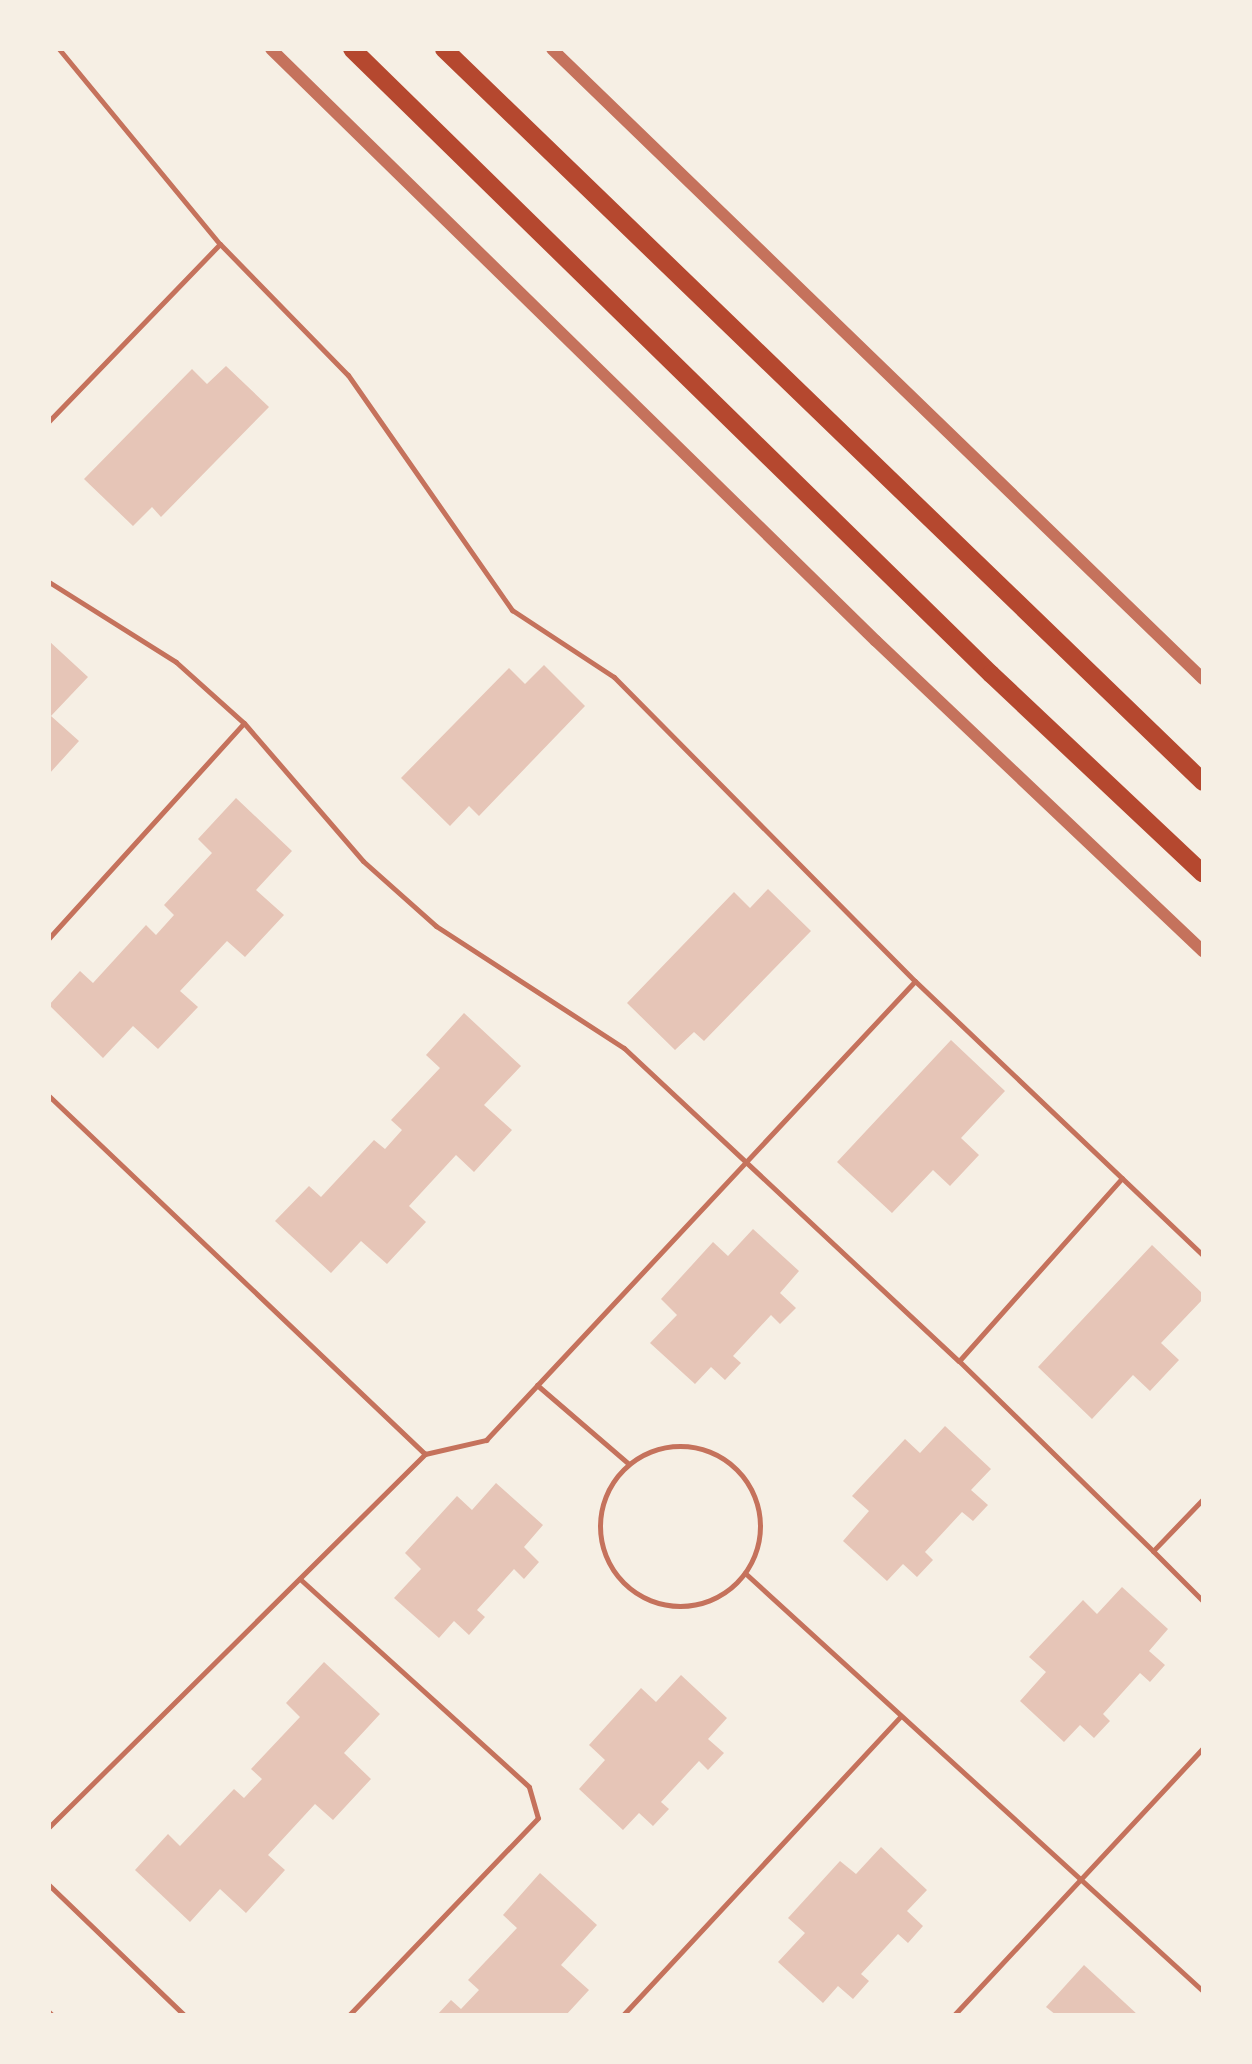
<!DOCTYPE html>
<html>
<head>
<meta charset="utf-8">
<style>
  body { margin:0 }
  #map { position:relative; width:1252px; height:2064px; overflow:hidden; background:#f6efe4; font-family:Cabin,sans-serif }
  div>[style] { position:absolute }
  .building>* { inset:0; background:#e6c5b7 }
  .service>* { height:5px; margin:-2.5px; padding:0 2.5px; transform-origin:2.5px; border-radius:2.5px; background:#c5725c }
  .service>.ring { margin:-2.5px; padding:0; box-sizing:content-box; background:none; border:5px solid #c5725c; border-radius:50% }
  .tertiary>* { height:12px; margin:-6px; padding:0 6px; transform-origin:6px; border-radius:6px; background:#c5725c }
  .primary>* { height:18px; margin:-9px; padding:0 9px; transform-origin:9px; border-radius:9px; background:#b5482f }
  span { translate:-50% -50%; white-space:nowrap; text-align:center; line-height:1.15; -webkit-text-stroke:6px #f6efe4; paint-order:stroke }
  .frame { position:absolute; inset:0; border:51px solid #f6efe4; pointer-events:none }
</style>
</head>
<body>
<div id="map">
  <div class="building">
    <div style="clip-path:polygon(226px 366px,269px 407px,161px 517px,152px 507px,133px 526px,84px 479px,192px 369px,207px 384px)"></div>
    <div style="clip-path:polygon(49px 641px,88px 677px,51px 716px,79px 741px,49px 774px)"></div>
    <div style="clip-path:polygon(544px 665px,585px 706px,479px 816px,469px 806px,450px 826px,401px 778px,509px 668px,525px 684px)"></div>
    <div style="clip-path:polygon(236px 798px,292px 851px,256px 890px,284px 915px,245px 957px,227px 941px,180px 991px,198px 1007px,158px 1049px,133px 1026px,103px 1058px,49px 1005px,80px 971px,93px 983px,146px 925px,156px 935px,174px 915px,164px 905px,212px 853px,198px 839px)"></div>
    <div style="clip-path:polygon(768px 889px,811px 931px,704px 1041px,694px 1032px,675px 1050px,627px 1003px,734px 892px,750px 908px)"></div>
    <div style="clip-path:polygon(464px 1013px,521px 1066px,484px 1105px,512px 1130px,474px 1172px,456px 1155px,409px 1206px,426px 1222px,387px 1264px,361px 1241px,331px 1273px,275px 1221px,309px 1186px,321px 1197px,374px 1140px,385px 1149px,402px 1130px,391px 1120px,440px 1068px,426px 1055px)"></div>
    <div style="clip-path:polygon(951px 1040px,1005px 1091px,961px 1138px,979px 1155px,950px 1186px,933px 1170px,892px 1213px,837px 1162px)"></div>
    <div style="clip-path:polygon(753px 1229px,799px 1271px,780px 1293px,796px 1308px,780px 1324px,771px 1315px,733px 1356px,741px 1363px,725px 1380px,711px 1367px,695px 1384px,650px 1343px,677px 1315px,661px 1299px,713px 1242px,728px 1256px)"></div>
    <div style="clip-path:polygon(1152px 1245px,1203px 1294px,1203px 1299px,1161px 1343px,1179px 1360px,1150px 1391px,1133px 1375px,1092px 1419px,1038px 1367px)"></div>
    <div style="clip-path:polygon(945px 1426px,991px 1469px,971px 1490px,988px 1505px,973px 1521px,962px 1512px,925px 1552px,933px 1560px,917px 1577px,903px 1564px,887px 1581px,843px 1541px,869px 1511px,852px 1496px,905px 1439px,920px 1453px)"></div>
    <div style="clip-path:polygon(496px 1483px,543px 1525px,524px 1547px,539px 1562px,524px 1579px,514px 1569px,477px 1610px,485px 1617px,469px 1635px,454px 1621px,439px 1638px,394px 1598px,421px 1569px,405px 1553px,457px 1496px,472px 1510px)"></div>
    <div style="clip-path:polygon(1122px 1587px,1168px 1629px,1149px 1651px,1165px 1665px,1150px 1682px,1140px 1673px,1103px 1714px,1110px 1721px,1094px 1738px,1080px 1725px,1064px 1742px,1020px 1701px,1046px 1672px,1029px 1657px,1083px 1600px,1097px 1614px)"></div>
    <div style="clip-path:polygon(324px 1662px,380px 1714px,344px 1753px,371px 1779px,333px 1820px,315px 1804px,268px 1855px,285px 1870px,246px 1913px,220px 1889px,190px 1922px,135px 1870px,168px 1834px,180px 1846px,234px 1789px,244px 1798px,262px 1779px,251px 1769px,300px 1717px,286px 1703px)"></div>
    <div style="clip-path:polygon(681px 1675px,727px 1718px,708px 1739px,724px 1753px,708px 1770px,699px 1761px,661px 1802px,669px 1809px,653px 1826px,639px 1813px,623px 1830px,579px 1789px,605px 1760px,589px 1745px,641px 1688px,656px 1702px)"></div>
    <div style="clip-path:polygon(881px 1847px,927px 1890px,907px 1911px,923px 1926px,908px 1943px,898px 1934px,861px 1974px,869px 1981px,853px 1999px,838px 1986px,823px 2003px,778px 1962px,805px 1933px,788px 1918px,840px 1861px,856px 1874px)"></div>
    <div style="clip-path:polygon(540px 1873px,597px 1925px,561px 1965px,589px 1990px,566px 2015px,437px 2015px,451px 2000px,461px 2009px,479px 1990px,468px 1980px,517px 1928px,503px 1915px)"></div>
    <div style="clip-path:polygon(1084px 1965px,1138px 2015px,1056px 2015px,1046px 2007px)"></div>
  </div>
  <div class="service">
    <div style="left:59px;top:49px;width:253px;rotate:50.5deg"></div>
    <div style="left:220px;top:244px;width:183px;rotate:45.7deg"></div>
    <div style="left:348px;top:375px;width:287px;rotate:55.1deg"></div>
    <div style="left:512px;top:610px;width:122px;rotate:33.3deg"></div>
    <div style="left:614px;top:677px;width:428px;rotate:45.3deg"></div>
    <div style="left:49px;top:421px;width:246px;rotate:-46deg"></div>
    <div style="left:49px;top:582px;width:150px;rotate:32.2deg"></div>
    <div style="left:176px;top:662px;width:91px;rotate:41.9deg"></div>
    <div style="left:244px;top:723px;width:182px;rotate:49.2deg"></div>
    <div style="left:363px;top:861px;width:98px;rotate:41.7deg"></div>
    <div style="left:436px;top:926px;width:224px;rotate:33deg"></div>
    <div style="left:624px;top:1048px;width:458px;rotate:43.1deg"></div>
    <div style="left:959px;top:1361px;width:272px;rotate:44.4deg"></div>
    <div style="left:49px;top:938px;width:290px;rotate:-47.8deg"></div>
    <div style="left:49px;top:1096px;width:519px;rotate:43.6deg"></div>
    <div style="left:959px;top:1361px;width:245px;rotate:-48.3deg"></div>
    <div style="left:537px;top:1385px;width:121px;rotate:40.7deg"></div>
    <div class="ring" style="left:600px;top:1446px;width:155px;height:155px"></div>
    <div style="left:1203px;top:1499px;width:72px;rotate:133.9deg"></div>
    <div style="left:1153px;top:1551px;width:71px;rotate:45deg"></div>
    <div style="left:745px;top:1573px;width:620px;rotate:42.39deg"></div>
    <div style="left:300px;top:1579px;width:309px;rotate:42.2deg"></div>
    <div style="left:529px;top:1787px;width:32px;rotate:74deg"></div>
    <div style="left:538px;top:1818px;width:273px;rotate:133.8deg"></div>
    <div style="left:49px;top:1827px;width:530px;rotate:-44.77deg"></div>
    <div style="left:425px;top:1454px;width:63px;rotate:-12.9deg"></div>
    <div style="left:486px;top:1440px;width:628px;rotate:-46.93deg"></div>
    <div style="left:915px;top:981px;width:398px;rotate:43.6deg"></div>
    <div style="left:49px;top:1885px;width:187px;rotate:43.9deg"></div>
    <div style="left:49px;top:2012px;width:4px;rotate:45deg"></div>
    <div style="left:623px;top:2015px;width:408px;rotate:-47.1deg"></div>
    <div style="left:954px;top:2015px;width:365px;rotate:-47deg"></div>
  </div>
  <div class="tertiary">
    <div style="left:271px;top:49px;width:846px;rotate:44.38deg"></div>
    <div style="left:876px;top:641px;width:451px;rotate:43.5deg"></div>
    <div style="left:552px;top:49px;width:906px;rotate:44.06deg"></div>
  </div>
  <div class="primary">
    <div style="left:352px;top:49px;width:894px;rotate:44.37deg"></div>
    <div style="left:991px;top:674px;width:291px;rotate:43.3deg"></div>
    <div style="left:444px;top:49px;width:1055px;rotate:44deg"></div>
  </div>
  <div class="frame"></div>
</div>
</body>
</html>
